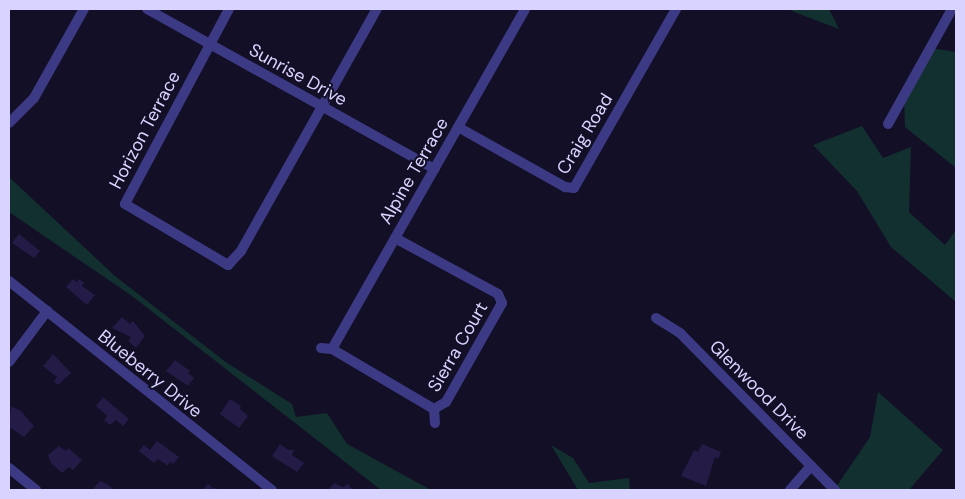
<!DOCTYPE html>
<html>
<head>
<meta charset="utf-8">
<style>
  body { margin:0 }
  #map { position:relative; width:965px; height:499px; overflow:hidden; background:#130f26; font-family:"DM Sans",sans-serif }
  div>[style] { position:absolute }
  .green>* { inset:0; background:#12302f }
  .building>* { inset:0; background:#241b47 }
  .minor>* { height:10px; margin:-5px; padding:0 5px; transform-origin:5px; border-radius:5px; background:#3d3a85 }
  span { translate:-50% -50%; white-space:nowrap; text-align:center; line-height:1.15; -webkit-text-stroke:4px #130f26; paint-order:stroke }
  .street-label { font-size:18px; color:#d9d4ff }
  .frame { position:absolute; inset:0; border:10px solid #d9d4ff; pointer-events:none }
</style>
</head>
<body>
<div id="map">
  <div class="green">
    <div style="clip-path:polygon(789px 9px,829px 9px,839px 29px,794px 12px)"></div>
    <div style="clip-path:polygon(930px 48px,956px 52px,956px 168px,905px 127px,904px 97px)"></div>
    <div style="clip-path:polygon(862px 126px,883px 158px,911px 147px,909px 212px,945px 245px,956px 230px,956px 302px,891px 247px,857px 191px,813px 145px)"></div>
    <div style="clip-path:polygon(9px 177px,115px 276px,227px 363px,292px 404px,296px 417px,327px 413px,347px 444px,431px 490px,381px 490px,132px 296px,9px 212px)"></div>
    <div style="clip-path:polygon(878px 392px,943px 450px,909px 490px,834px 490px,870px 437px)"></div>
    <div style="clip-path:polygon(551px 445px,573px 458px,589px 483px,629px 478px,630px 490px,578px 490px)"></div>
  </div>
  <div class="building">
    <div style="clip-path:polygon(19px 234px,40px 251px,34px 258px,12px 243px)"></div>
    <div style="clip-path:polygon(73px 279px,77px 282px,79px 279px,84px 283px,82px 286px,95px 295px,87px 305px,66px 287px)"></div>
    <div style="clip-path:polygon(122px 317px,130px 324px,133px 321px,145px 336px,136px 348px,128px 341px,131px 337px,112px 328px)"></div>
    <div style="clip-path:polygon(53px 354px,71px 373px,58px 385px,54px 381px,57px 377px,43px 366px)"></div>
    <div style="clip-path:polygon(175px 360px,190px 371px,188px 373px,194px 378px,188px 386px,166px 371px)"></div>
    <div style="clip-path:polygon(103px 397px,129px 419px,123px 426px,116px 420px,110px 425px,104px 420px,107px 416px,96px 406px)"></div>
    <div style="clip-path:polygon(230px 399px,241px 406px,240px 409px,248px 416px,239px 428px,220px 414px)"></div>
    <div style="clip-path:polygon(11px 406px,21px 411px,34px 426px,24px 437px,9px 427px)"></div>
    <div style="clip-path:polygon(157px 441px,179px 457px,173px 464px,170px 462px,168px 466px,158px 459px,154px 463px,139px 451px,144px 445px,150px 450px)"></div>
    <div style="clip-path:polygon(280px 444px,288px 450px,294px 450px,292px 455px,304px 463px,297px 472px,272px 456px)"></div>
    <div style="clip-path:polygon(702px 444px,721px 452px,718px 459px,715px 457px,706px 486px,681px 476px,694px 450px,698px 452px)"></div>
    <div style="clip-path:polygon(59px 446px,66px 451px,68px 448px,82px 460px,73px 470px,69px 467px,62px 473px,51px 463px,48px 455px)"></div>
    <div style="clip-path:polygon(100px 481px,107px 484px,114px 490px,92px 490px)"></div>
    <div style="clip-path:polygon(334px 483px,343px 487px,348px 484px,353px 490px,328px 490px)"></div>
    <div style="clip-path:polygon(208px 484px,213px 488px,219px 489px,203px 490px)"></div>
  </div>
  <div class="minor">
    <div style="left:147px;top:9px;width:329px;rotate:29.1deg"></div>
    <div style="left:229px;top:9px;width:221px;rotate:118.1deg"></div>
    <div style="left:125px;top:204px;width:120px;rotate:30.6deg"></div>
    <div style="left:228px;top:265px;width:19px;rotate:-47deg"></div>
    <div style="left:241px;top:251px;width:278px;rotate:-60.7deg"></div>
    <div style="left:9px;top:123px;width:35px;rotate:-45deg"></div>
    <div style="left:34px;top:98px;width:102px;rotate:-60.7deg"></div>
    <div style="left:888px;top:124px;width:132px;rotate:-60.9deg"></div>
    <div style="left:458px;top:127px;width:123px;rotate:29.3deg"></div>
    <div style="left:565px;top:187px;width:9px;rotate:6deg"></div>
    <div style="left:574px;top:188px;width:206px;rotate:-60.3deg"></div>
    <div style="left:395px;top:238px;width:117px;rotate:28.5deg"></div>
    <div style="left:498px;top:294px;width:10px;rotate:66deg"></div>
    <div style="left:502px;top:303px;width:114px;rotate:119.5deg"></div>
    <div style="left:446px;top:402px;width:14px;rotate:150deg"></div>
    <div style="left:9px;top:281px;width:336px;rotate:38.5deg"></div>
    <div style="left:656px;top:318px;width:28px;rotate:32deg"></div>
    <div style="left:680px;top:333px;width:221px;rotate:45.4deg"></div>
    <div style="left:321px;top:348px;width:11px;rotate:5deg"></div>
    <div style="left:332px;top:349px;width:118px;rotate:30.5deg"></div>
    <div style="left:434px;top:409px;width:14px;rotate:86deg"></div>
    <div style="left:332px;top:349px;width:391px;rotate:-60.4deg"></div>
    <div style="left:9px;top:362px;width:64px;rotate:-53.3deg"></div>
    <div style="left:9px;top:468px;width:35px;rotate:39deg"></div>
    <div style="left:790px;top:490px;width:32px;rotate:-49deg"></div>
  </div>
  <div class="street-label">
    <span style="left:298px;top:75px;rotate:29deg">Sunrise Drive</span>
    <span style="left:145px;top:130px;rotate:-62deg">Horizon Terrace</span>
    <span style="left:585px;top:134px;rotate:-59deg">Craig Road</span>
    <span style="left:414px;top:171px;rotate:-60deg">Alpine Terrace</span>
    <span style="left:458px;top:347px;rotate:-60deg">Sierra Court</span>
    <span style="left:150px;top:374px;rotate:39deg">Blueberry Drive</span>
    <span style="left:759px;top:390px;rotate:45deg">Glenwood Drive</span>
  </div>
  <div class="frame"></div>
</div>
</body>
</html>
